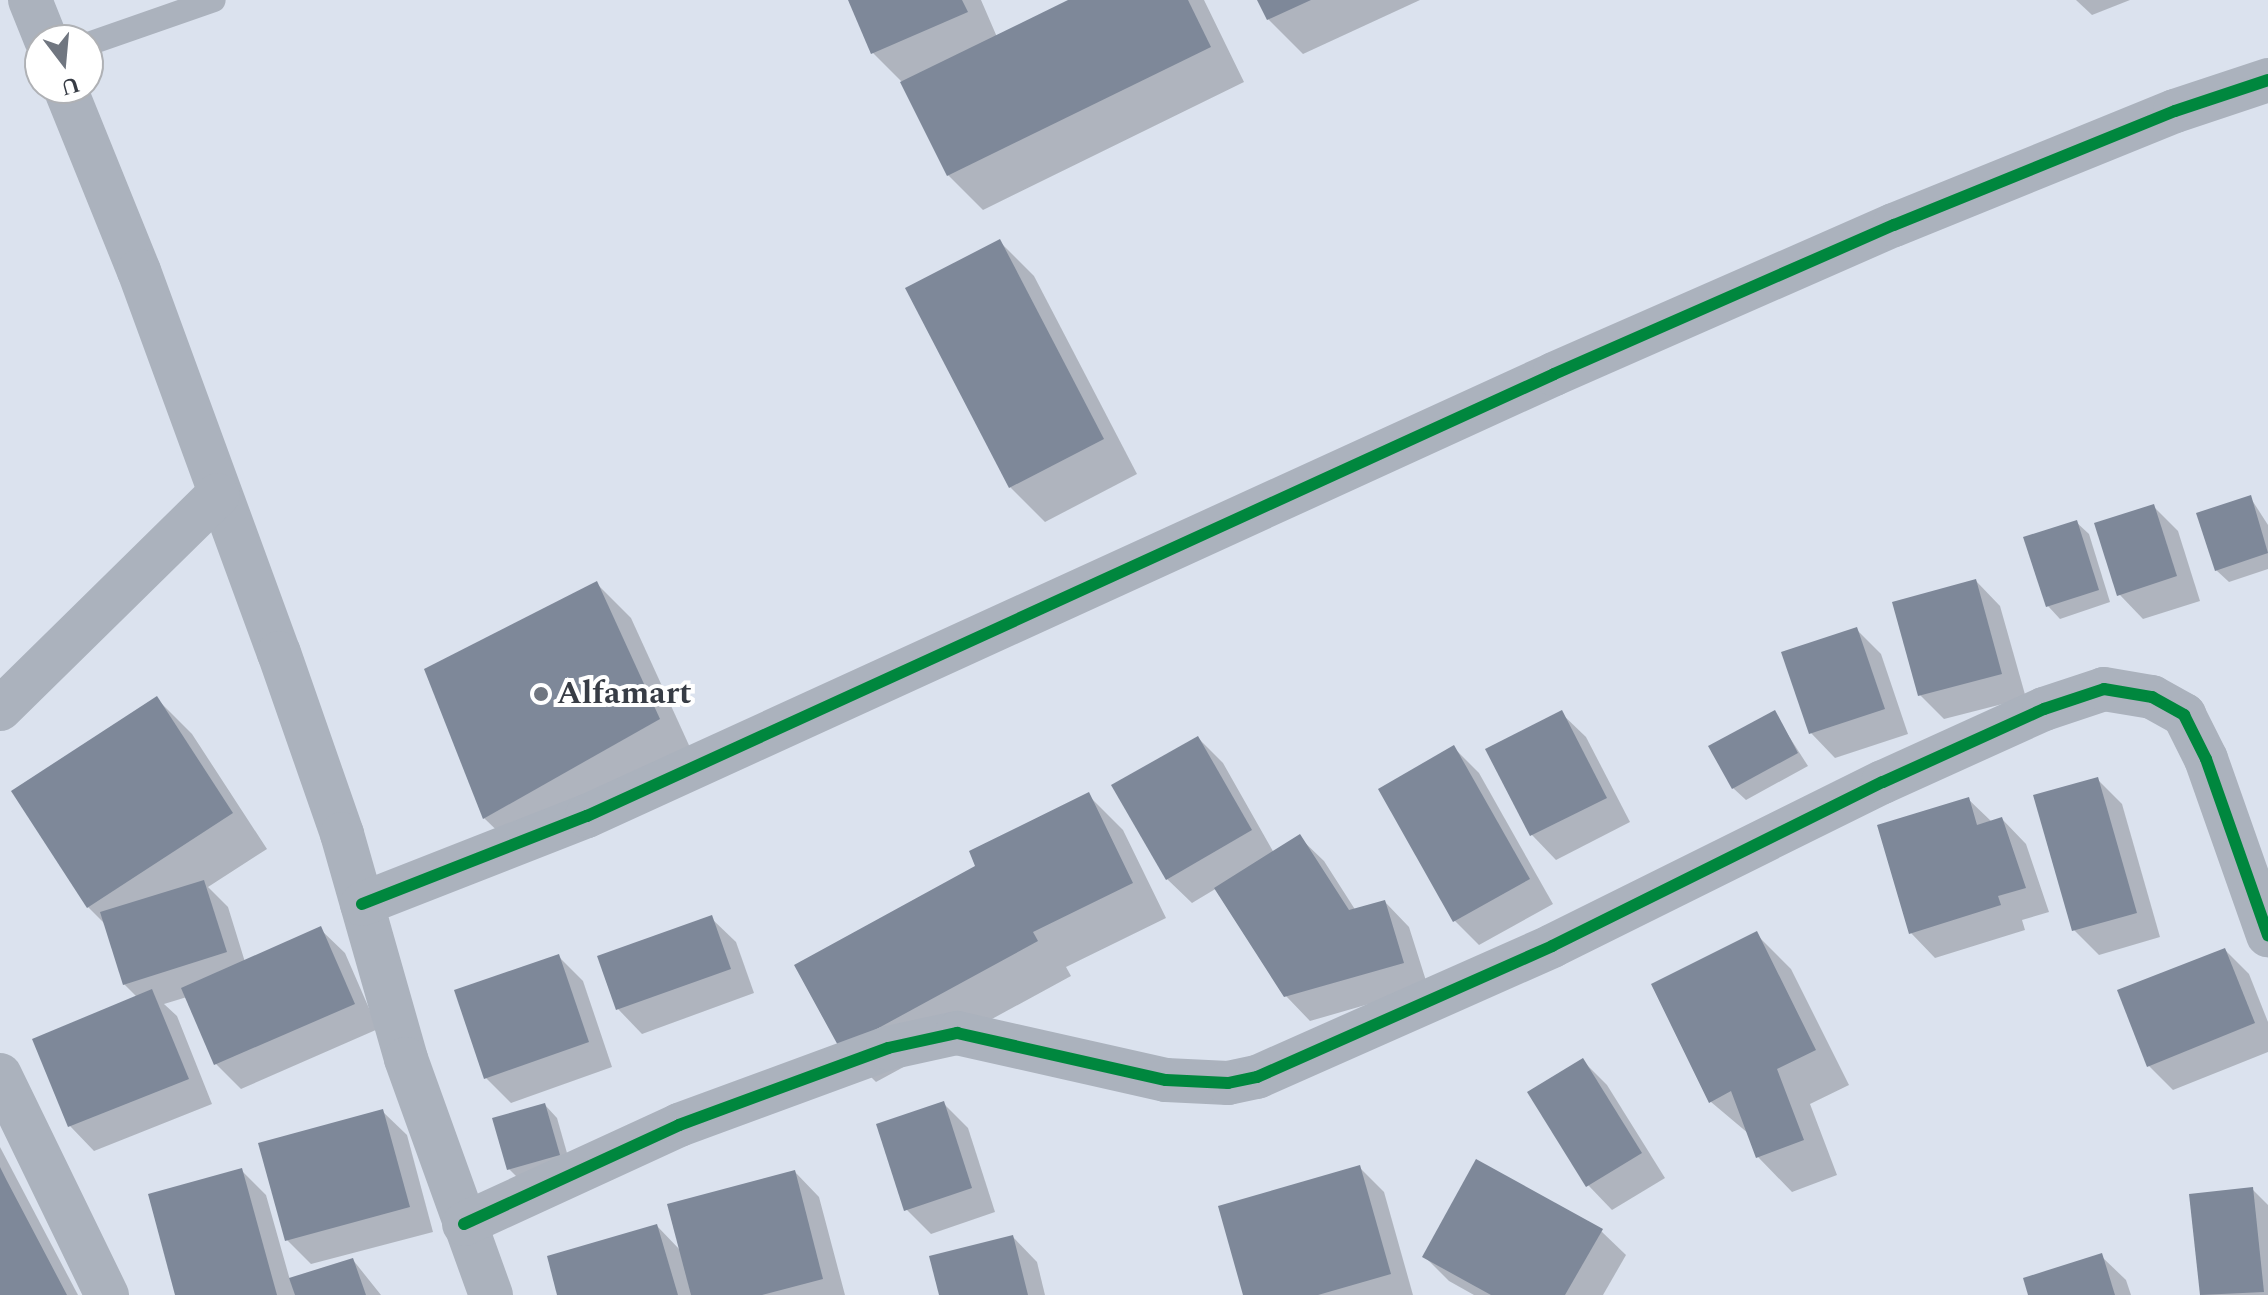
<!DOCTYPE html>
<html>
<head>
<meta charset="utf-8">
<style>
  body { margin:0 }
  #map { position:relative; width:2268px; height:1295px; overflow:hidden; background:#dbe2ee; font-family:Spectral,serif }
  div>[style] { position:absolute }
  .shadow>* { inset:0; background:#0003 }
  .building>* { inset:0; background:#7e8899 }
  .lane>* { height:24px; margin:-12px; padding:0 12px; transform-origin:12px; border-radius:12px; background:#abb2bd }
  .street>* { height:44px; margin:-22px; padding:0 22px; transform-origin:22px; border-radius:22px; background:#abb2bd }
  .cycleway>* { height:12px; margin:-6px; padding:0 6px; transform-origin:6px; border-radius:6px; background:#00873e }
  .dots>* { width:22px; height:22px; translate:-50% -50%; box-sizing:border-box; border:4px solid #fff; border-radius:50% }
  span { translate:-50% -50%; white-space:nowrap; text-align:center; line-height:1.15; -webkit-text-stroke:8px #fff; paint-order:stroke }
  .poi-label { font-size:32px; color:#373c45; font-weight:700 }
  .left { translate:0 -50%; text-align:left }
  .north { position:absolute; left:24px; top:24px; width:80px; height:80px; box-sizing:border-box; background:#fff; border:2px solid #afb1b5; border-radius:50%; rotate:164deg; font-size:22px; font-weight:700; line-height:32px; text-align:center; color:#373c45 }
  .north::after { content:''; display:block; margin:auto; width:28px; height:36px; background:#707680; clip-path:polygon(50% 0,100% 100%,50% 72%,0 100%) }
</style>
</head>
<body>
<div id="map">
  <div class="shadow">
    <div style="clip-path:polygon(851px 0,981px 0,997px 37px,1073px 0,1204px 0,1244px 82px,983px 210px,948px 175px,903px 83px,873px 53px)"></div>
    <div style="clip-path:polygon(1259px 0,1420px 0,1303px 54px,1268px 19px)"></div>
    <div style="clip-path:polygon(2076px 0,2130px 0,2092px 15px)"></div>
    <div style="clip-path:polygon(999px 241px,1034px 276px,1137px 474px,1045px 522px,1010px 487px)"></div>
    <div style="clip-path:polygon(2250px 497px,2268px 525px,2268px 569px,2229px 582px,2216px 570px)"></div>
    <div style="clip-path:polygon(2153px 506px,2178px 531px,2200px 601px,2143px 619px,2119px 594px)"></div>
    <div style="clip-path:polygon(2076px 522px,2089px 534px,2110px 602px,2060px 619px,2048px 606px)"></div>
    <div style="clip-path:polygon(1976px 581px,2000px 606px,2026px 698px,1944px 719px,1920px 695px)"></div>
    <div style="clip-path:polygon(596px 583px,631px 618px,693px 754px,519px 852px,484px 818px)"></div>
    <div style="clip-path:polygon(1856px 629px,1881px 654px,1908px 734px,1835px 758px,1811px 733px)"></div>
    <div style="clip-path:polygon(157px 699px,192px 734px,267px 849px,208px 887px,228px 907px,245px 962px,320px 929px,345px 953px,378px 1029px,241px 1089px,216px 1064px,187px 997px,164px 1004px,177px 1016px,212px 1104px,94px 1151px,70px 1126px,138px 998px,124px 984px,105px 924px,88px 907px)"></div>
    <div style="clip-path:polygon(1561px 713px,1586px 737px,1630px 822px,1556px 860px,1532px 835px,1488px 750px)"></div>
    <div style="clip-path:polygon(1774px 713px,1808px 766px,1746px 800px,1733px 788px)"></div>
    <div style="clip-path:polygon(1198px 738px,1223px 763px,1274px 853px,1299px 837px,1324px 861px,1356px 911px,1385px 902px,1409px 927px,1428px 987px,1310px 1021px,1286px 996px,1217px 888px,1192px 903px,1167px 879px)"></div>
    <div style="clip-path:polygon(1454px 748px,1479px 773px,1553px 904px,1479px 945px,1454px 920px)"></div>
    <div style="clip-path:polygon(2097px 779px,2122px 804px,2160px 937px,2099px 955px,2074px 930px)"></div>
    <div style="clip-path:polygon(1088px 795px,1123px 830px,1166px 918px,1066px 967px,1071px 976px,876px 1082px,842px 1048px,978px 867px)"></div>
    <div style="clip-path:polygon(1968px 799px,1992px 822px,2002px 819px,2026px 844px,2049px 912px,2022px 920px,2025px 930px,1935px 958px,1911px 933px)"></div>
    <div style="clip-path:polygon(711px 918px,736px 942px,754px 993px,642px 1034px,618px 1009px)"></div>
    <div style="clip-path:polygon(1756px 934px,1791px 969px,1849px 1085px,1810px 1104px,1837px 1175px,1792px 1192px,1758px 1157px,1749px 1134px,1711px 1102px)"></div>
    <div style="clip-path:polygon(2225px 950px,2249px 974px,2268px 1022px,2268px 1052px,2173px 1090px,2149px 1066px)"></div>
    <div style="clip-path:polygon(558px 956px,583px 981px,612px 1067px,511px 1103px,486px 1078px,456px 992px)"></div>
    <div style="clip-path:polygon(1583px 1061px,1607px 1085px,1665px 1178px,1612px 1210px,1588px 1185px)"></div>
    <div style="clip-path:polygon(944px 1104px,968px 1128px,995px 1212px,931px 1234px,906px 1209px)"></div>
    <div style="clip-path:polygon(545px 1105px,557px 1118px,571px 1167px,521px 1181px,509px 1169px)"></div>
    <div style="clip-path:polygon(382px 1111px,407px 1135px,433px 1232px,311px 1264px,287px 1240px)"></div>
    <div style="clip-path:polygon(0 1147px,78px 1295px,0 1295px)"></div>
    <div style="clip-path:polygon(1359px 1167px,1384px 1192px,1413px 1295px,1245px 1295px)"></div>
    <div style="clip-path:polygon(241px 1170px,266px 1195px,290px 1280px,353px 1260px,381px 1295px,177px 1295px)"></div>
    <div style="clip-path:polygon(795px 1172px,819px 1197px,845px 1295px,560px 1295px,657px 1226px,681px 1251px)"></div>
    <div style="clip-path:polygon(2252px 1189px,2268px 1205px,2268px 1295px,2202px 1295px,2191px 1196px)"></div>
    <div style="clip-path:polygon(1601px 1231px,1626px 1255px,1603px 1295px,1474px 1295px,1449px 1281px,1424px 1256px)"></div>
    <div style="clip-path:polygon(1013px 1237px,1037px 1262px,1045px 1295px,941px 1295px)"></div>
    <div style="clip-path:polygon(2101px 1256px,2126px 1280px,2131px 1295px,2031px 1295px)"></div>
  </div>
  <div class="building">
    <div style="clip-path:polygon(848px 0,962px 0,968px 12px,871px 54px)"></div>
    <div style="clip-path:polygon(1068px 0,1188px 0,1211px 47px,947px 176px,900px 82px)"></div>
    <div style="clip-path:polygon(1257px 0,1311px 0,1267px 20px)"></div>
    <div style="clip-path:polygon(1000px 239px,1104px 439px,1009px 488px,905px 288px)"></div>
    <div style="clip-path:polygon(2251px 495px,2268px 553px,2215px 571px,2196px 513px)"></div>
    <div style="clip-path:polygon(2154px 504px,2177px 576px,2117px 596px,2094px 523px)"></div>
    <div style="clip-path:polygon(2077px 520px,2099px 590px,2046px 607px,2023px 537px)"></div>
    <div style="clip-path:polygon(1976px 579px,2002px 674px,1918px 696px,1892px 602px)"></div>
    <div style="clip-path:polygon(597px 581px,660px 719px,483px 819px,424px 669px)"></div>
    <div style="clip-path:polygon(1857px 627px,1885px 709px,1809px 734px,1781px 652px)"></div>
    <div style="clip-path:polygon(157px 696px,233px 813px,87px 908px,11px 791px)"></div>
    <div style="clip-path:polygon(1562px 710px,1607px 798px,1530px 836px,1485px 749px)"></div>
    <div style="clip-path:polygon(1775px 710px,1798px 753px,1732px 789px,1708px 746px)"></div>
    <div style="clip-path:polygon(1198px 736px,1252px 830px,1166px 880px,1111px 785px)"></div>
    <div style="clip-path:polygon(1454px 745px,1530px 879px,1453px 922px,1378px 789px)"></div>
    <div style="clip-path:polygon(2098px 777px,2137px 913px,2072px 931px,2033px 795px)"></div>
    <div style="clip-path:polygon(1089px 792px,1133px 883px,1033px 932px,1038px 941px,840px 1049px,794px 965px,975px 866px,969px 851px)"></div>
    <div style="clip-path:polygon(1969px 797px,1977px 825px,2002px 817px,2026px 888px,1998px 896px,2001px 905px,1909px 934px,1877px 825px)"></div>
    <div style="clip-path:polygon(1300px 834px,1349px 910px,1385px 900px,1404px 963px,1284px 997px,1214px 888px)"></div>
    <div style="clip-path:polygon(204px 880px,227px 952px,123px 985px,100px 912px)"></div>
    <div style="clip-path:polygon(712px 915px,731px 969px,616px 1010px,597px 956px)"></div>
    <div style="clip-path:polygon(321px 926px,355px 1004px,214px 1065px,181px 988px)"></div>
    <div style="clip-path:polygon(1757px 931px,1816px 1050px,1777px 1069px,1804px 1140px,1756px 1158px,1731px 1091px,1709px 1103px,1651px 984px)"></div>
    <div style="clip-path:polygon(2225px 948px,2255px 1023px,2147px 1067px,2117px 990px)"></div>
    <div style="clip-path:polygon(559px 954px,589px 1042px,484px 1079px,454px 990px)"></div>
    <div style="clip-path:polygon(152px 989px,189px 1079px,68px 1127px,32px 1039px)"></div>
    <div style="clip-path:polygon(1583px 1058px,1642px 1153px,1586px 1187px,1527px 1092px)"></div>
    <div style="clip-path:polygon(944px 1101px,972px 1188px,904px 1211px,876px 1124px)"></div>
    <div style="clip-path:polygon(545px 1103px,560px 1155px,507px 1170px,492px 1118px)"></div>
    <div style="clip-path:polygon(383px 1109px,410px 1207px,285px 1241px,258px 1143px)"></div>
    <div style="clip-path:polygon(1476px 1159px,1603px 1229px,1565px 1295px,1491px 1295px,1422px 1257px)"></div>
    <div style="clip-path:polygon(1360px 1165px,1391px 1274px,1318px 1295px,1243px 1295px,1218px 1206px)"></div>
    <div style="clip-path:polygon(0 1167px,7px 1181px,67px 1295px,0 1295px)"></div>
    <div style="clip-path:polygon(242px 1168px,277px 1295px,175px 1295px,148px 1194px)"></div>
    <div style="clip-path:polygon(795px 1170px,823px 1279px,762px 1295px,691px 1295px,667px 1204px)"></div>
    <div style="clip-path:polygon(2253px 1187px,2264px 1292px,2200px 1295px,2189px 1194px)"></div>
    <div style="clip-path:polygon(657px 1224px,678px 1295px,557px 1295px,547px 1256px)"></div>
    <div style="clip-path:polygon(1013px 1235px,1028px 1295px,939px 1295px,929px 1256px)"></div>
    <div style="clip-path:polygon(2102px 1253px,2115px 1295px,2028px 1295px,2023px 1278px)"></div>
    <div style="clip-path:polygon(353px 1258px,366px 1295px,295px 1295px,289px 1278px)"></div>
  </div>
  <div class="lane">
    <div style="left:88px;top:44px;width:133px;rotate:-19.2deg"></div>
  </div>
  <div class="street">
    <div style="left:30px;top:0;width:43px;rotate:68.2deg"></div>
    <div style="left:65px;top:88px;width:197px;rotate:68deg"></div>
    <div style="left:139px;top:271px;width:407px;rotate:69.9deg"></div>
    <div style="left:279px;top:653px;width:192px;rotate:70.8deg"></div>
    <div style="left:342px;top:834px;width:234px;rotate:74.1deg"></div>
    <div style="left:406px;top:1059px;width:251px;rotate:70.2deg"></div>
    <div style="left:0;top:709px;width:305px;rotate:-44.5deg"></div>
    <div style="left:362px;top:904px;width:242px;rotate:-21.4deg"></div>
    <div style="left:587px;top:816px;width:1063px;rotate:-24.56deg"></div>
    <div style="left:1554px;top:374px;width:371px;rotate:-23.7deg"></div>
    <div style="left:1894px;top:225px;width:303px;rotate:-22.1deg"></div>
    <div style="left:2175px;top:111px;width:98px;rotate:-18.4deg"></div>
    <div style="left:0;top:1075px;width:245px;rotate:64.1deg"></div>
    <div style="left:464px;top:1224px;width:237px;rotate:-24.7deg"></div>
    <div style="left:679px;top:1125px;width:223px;rotate:-20.2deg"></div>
    <div style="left:888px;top:1048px;width:71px;rotate:-12.3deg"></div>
    <div style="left:957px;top:1033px;width:214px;rotate:12.7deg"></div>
    <div style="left:1166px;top:1080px;width:62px;rotate:2.8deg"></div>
    <div style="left:1228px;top:1083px;width:30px;rotate:-12deg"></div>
    <div style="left:1257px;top:1077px;width:323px;rotate:-23.9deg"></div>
    <div style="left:1552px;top:946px;width:369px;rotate:-26.4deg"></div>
    <div style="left:1883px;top:782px;width:177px;rotate:-24.4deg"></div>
    <div style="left:2044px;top:709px;width:63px;rotate:-18.4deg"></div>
    <div style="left:2104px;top:689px;width:49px;rotate:9.5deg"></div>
    <div style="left:2152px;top:697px;width:37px;rotate:29deg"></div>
    <div style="left:2184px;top:715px;width:49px;rotate:63.4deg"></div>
    <div style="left:2206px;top:759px;width:187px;rotate:70.6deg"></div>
  </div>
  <div class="cycleway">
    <div style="left:362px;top:904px;width:242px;rotate:-21.4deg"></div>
    <div style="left:587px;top:816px;width:1063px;rotate:-24.56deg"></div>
    <div style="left:1554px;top:374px;width:371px;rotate:-23.7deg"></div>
    <div style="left:1894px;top:225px;width:303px;rotate:-22.1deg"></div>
    <div style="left:2175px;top:111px;width:98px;rotate:-18.4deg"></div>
    <div style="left:464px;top:1224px;width:237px;rotate:-24.7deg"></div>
    <div style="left:679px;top:1125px;width:223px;rotate:-20.2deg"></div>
    <div style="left:888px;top:1048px;width:71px;rotate:-12.3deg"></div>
    <div style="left:957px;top:1033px;width:214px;rotate:12.7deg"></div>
    <div style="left:1166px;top:1080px;width:62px;rotate:2.8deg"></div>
    <div style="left:1228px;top:1083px;width:30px;rotate:-12deg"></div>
    <div style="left:1257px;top:1077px;width:323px;rotate:-23.9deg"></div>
    <div style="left:1552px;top:946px;width:369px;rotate:-26.4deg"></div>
    <div style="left:1883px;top:782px;width:177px;rotate:-24.4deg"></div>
    <div style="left:2044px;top:709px;width:63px;rotate:-18.4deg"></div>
    <div style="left:2104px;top:689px;width:49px;rotate:9.5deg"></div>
    <div style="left:2152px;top:697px;width:37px;rotate:29deg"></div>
    <div style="left:2184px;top:715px;width:49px;rotate:63.4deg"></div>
    <div style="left:2206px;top:759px;width:187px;rotate:70.6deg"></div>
  </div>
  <div class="dots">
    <div style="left:541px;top:694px;background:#707680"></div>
  </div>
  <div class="poi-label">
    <span class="left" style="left:557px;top:694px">Alfamart</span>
  </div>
  <div class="north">U</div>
</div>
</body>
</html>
